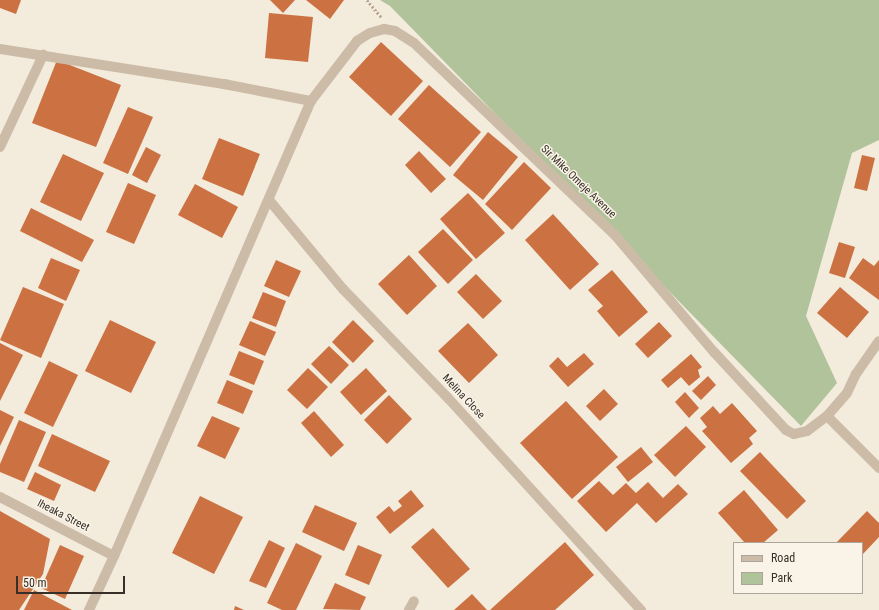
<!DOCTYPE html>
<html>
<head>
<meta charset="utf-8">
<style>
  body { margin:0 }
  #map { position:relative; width:879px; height:610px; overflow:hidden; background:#f3ebdc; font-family:"Roboto Condensed",sans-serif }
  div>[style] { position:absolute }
  .green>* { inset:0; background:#b1c39b }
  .building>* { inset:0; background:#cb7142 }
  .path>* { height:2.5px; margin-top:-1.25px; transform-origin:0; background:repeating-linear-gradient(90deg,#b8a691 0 2px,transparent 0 4px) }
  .minor>* { height:10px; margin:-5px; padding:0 5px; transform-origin:5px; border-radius:5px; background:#ccbca7 }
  span { translate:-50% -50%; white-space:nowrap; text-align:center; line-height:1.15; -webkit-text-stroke:3px #faf4e8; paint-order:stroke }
  .street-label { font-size:11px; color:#382f28 }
  .legend { position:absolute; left:733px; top:542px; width:130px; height:52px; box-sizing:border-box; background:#faf4e8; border:1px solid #aca59b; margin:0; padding:5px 7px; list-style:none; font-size:12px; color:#382f28 }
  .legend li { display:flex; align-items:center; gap:8px; height:20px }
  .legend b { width:20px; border:1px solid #aca59b }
  .scale { position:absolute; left:16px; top:576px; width:109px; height:18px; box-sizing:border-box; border:2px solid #382f28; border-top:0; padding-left:5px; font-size:12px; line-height:14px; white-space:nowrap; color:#382f28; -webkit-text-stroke:3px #faf4e8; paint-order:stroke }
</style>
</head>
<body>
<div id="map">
  <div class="green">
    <div style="clip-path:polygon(380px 0,879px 0,879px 140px,852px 153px,806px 316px,837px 383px,801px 426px,390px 6px)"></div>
  </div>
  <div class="building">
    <div style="clip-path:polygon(0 0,21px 0,16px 14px,0 8px)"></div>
    <div style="clip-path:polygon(270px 0,295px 0,283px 13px)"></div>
    <div style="clip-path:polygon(306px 0,344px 0,330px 19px)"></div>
    <div style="clip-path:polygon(269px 13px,313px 17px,308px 62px,265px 58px)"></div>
    <div style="clip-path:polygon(381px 42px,423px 81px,391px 116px,349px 77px)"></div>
    <div style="clip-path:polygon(57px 60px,121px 85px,96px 147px,32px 123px)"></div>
    <div style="clip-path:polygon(429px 85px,481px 132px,450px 167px,398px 119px)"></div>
    <div style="clip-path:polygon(128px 107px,153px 117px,128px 174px,103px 163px)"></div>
    <div style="clip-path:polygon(488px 132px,518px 157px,483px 200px,453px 175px)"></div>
    <div style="clip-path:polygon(219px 138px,260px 154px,243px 196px,202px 179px)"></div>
    <div style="clip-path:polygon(146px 147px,161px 155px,147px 183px,132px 175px)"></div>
    <div style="clip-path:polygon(419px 151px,446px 179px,431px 193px,405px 165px)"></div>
    <div style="clip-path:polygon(63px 154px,104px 173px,81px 221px,40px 202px)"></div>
    <div style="clip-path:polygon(862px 155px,875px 158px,867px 191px,854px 188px)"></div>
    <div style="clip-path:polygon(524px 162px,551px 188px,512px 230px,485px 204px)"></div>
    <div style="clip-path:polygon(128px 183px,156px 195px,134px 244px,106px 232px)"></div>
    <div style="clip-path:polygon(195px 184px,238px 207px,222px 238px,178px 215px)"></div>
    <div style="clip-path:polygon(468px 193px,505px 233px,476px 259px,440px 219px)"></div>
    <div style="clip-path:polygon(31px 208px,94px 240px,82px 262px,20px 231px)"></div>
    <div style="clip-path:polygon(553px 214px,599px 264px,570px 290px,525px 240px)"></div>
    <div style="clip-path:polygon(443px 229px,473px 260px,448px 284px,418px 252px)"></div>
    <div style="clip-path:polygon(839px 242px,855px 247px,845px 278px,829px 273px)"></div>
    <div style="clip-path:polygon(409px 255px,437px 286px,407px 315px,378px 284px)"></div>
    <div style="clip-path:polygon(51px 258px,80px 270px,66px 301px,38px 288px)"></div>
    <div style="clip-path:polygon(863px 258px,874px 266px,879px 260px,879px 300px,849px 278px)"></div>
    <div style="clip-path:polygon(276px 260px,301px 271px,289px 297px,264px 286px)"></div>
    <div style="clip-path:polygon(612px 270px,648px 312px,619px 337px,597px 311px,603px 306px,588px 290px)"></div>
    <div style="clip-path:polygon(476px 274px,502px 301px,483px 319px,457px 292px)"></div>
    <div style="clip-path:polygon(23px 287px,64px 304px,41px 358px,0 340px)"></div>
    <div style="clip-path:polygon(840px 287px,869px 312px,847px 338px,817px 313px)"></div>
    <div style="clip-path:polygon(263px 292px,286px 301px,276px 327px,252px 318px)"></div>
    <div style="clip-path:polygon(110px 320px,156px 342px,131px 393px,85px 371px)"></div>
    <div style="clip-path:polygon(353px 320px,374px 341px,353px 363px,332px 342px)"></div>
    <div style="clip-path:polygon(250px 321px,276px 332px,265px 356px,239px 345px)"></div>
    <div style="clip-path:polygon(659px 322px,672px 336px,648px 358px,635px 344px)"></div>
    <div style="clip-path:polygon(468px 323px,498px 355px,469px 383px,438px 351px)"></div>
    <div style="clip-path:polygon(0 343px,23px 355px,0 401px)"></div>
    <div style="clip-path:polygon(329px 346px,349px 365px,331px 384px,311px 364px)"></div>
    <div style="clip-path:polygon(239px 351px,264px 361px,254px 385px,229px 375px)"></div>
    <div style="clip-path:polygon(584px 353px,594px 364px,568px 387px,549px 366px,558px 357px,567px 367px)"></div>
    <div style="clip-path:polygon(691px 354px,702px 367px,698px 370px,700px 377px,689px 386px,681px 377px,668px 388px,661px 380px)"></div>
    <div style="clip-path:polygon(49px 361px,78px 375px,53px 427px,24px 413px)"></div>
    <div style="clip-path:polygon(308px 368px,328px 387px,307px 409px,287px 390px)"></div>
    <div style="clip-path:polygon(366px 368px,387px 391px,361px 415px,340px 392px)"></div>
    <div style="clip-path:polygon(708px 376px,716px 385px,701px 400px,692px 391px)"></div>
    <div style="clip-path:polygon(227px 380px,253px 391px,243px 414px,217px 403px)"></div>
    <div style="clip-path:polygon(604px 389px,618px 404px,600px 421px,586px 406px)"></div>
    <div style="clip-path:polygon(685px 392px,699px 408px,689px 418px,675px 402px)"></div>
    <div style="clip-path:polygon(389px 395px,412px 419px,387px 444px,364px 420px)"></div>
    <div style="clip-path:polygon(566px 401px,618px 457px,572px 499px,520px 443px)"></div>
    <div style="clip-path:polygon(732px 403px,757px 431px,749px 438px,753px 444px,731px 463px,702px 431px,707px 427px,700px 418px,713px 406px,720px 414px)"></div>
    <div style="clip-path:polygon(0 410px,14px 417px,0 446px)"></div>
    <div style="clip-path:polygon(314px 411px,344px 445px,331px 457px,301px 423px)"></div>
    <div style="clip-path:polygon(212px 416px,240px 428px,225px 459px,197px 446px)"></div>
    <div style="clip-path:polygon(19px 420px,46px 432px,24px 482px,0 472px,0 464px)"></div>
    <div style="clip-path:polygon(686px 426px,706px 447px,675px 477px,654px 455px)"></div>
    <div style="clip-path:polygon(52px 434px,110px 461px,95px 492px,38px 466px)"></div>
    <div style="clip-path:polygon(641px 447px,653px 462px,628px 482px,616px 467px)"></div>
    <div style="clip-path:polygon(760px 452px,806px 501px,787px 519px,740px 471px)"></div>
    <div style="clip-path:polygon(35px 472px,61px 485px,54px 501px,27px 489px)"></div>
    <div style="clip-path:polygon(599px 481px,613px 495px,626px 483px,636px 493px,648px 482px,663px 498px,678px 484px,688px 494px,656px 523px,637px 503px,606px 532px,577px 501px)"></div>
    <div style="clip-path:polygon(411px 490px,424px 506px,390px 534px,376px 517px,389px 506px,394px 512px,402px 506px,398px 501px)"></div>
    <div style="clip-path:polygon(744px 490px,778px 530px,763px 543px,745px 543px,718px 513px)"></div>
    <div style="clip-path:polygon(200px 496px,243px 517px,214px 574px,172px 553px)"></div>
    <div style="clip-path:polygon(315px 505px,357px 523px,344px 551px,302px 532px)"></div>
    <div style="clip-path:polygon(0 511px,50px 539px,43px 574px,19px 610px,0 610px)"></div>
    <div style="clip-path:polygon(867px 511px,879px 523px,879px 537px,862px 555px,862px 543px,836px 543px)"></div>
    <div style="clip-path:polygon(433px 528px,470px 569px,448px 588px,411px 547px)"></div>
    <div style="clip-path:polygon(269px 540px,285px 548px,266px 588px,249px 581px)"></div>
    <div style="clip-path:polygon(565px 542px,594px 575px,555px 610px,490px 610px)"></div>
    <div style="clip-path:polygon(296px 543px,322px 556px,296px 610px,282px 610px,267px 603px)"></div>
    <div style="clip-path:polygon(60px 545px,84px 556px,65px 599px,41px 588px)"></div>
    <div style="clip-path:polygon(358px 545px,382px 555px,369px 585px,345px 575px)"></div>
    <div style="clip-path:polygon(335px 583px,366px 597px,360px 610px,323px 609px)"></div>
    <div style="clip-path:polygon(34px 590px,72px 610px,24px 610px)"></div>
    <div style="clip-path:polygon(472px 594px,487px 610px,454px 610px)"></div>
    <div style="clip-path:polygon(235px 606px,244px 610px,234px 610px)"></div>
  </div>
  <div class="path">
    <div style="left:367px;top:0;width:23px;rotate:50deg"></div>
  </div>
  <div class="minor">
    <div style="left:0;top:49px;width:227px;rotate:8.9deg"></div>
    <div style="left:224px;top:84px;width:89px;rotate:11.1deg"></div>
    <div style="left:0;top:147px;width:102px;rotate:-64.9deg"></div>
    <div style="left:269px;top:200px;width:116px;rotate:50.3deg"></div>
    <div style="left:343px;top:289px;width:151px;rotate:46.1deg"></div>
    <div style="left:448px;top:398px;width:287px;rotate:47.7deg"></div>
    <div style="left:827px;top:416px;width:74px;rotate:45deg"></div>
    <div style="left:0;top:497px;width:128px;rotate:27.4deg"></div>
    <div style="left:89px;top:610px;width:60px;rotate:-65.2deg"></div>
    <div style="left:114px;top:556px;width:496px;rotate:-66.6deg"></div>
    <div style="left:311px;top:101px;width:76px;rotate:-52.5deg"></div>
    <div style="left:357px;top:41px;width:15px;rotate:-32deg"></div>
    <div style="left:370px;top:33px;width:15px;rotate:-16deg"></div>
    <div style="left:384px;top:29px;width:11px;rotate:10deg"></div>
    <div style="left:395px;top:31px;width:22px;rotate:32deg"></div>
    <div style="left:414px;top:43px;width:278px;rotate:43.7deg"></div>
    <div style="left:615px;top:235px;width:153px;rotate:49.8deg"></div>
    <div style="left:714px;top:352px;width:106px;rotate:47.3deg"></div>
    <div style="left:786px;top:430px;width:9px;rotate:27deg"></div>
    <div style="left:794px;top:434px;width:13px;rotate:-13deg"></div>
    <div style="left:807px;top:431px;width:25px;rotate:-37deg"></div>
    <div style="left:827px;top:416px;width:30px;rotate:-49deg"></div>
    <div style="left:847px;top:393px;width:21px;rotate:-65deg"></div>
    <div style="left:856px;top:374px;width:40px;rotate:-55.1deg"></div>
    <div style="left:409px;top:610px;width:10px;rotate:-61deg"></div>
  </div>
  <div class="street-label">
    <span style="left:578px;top:182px;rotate:44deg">Sir Mike Omeje Avenue</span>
    <span style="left:463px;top:397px;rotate:47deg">Melina Close</span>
    <span style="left:63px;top:516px;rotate:27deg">Iheaka Street</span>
  </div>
  <ul class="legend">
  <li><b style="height:5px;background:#ccbca7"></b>Road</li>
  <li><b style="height:11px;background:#b1c39b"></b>Park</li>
  </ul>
  <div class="scale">50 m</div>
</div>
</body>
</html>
